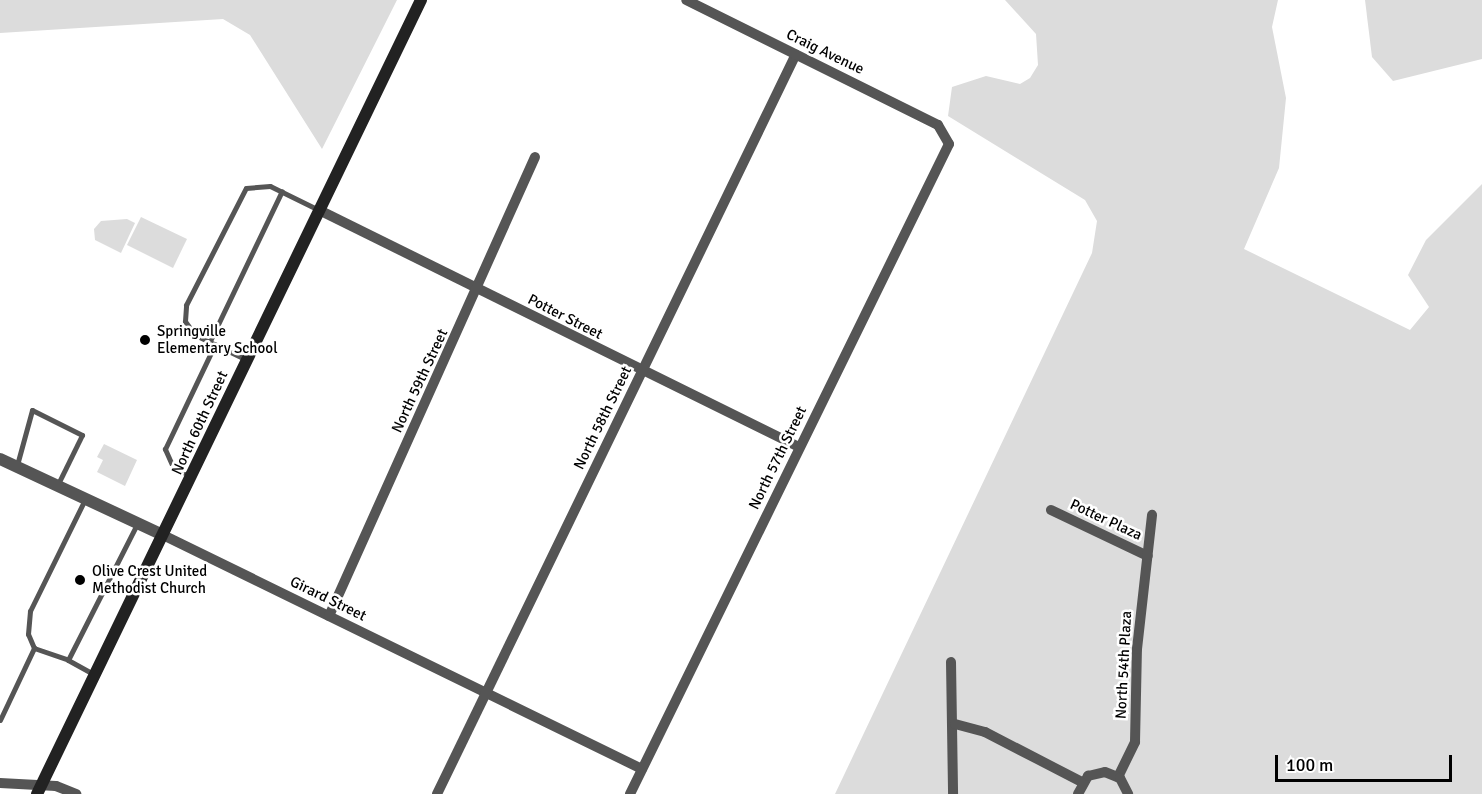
<!DOCTYPE html>
<html>
<head>
<meta charset="utf-8">
<style>
  body { margin:0 }
  #map { position:relative; width:1482px; height:794px; overflow:hidden; background:#fff; font-family:Signika,sans-serif }
  div>[style] { position:absolute }
  .green>* { inset:0; background:#dcdcdc }
  .service>* { height:5px; margin:-2.5px; padding:0 2.5px; transform-origin:2.5px; border-radius:2.5px; background:#555 }
  .minor>* { height:10px; margin:-5px; padding:0 5px; transform-origin:5px; border-radius:5px; background:#555 }
  .tertiary>* { height:12px; margin:-6px; padding:0 6px; transform-origin:6px; border-radius:6px; background:#555 }
  .secondary>* { height:12px; margin:-6px; padding:0 6px; transform-origin:6px; border-radius:6px; background:#222 }
  .dots>* { width:16px; height:16px; translate:-50% -50%; box-sizing:border-box; border:3px solid #fff; border-radius:50% }
  span { translate:-50% -50%; white-space:nowrap; text-align:center; line-height:1.15; -webkit-text-stroke:5px #fff; paint-order:stroke }
  .street-label { font-size:15px; color:#000 }
  .poi-label { font-size:15px; color:#000 }
  .left { translate:0 -50%; text-align:left }
  .scale { position:absolute; left:1275px; top:755px; width:177px; height:27px; box-sizing:border-box; border:3px solid #000; border-top:0; padding-left:8px; font-size:18px; line-height:21px; white-space:nowrap; color:#000; -webkit-text-stroke:4px #fff; paint-order:stroke }
</style>
</head>
<body>
<div id="map">
  <div class="green">
    <div style="clip-path:polygon(0 0,397px 0,322px 149px,250px 35px,223px 19px,0 33px)"></div>
    <div style="clip-path:polygon(1005px 0,1278px 0,1272px 27px,1286px 98px,1279px 168px,1244px 249px,1410px 330px,1429px 307px,1408px 275px,1426px 240px,1482px 184px,1482px 794px,835px 794px,1092px 253px,1097px 221px,1085px 200px,948px 116px,952px 87px,986px 76px,1020px 84px,1030px 78px,1038px 65px,1036px 34px)"></div>
    <div style="clip-path:polygon(1365px 0,1482px 0,1482px 59px,1393px 81px,1372px 57px)"></div>
    <div style="clip-path:polygon(141px 217px,187px 239px,173px 268px,127px 245px)"></div>
    <div style="clip-path:polygon(127px 219px,135px 223px,121px 253px,95px 240px,94px 229px,101px 221px)"></div>
    <div style="clip-path:polygon(104px 444px,137px 460px,125px 486px,97px 472px,103px 460px,97px 457px)"></div>
  </div>
  <div class="service">
    <div style="left:210px;top:341px;width:166px;rotate:-64.4deg"></div>
    <div style="left:247px;top:360px;width:58px;rotate:-154.3deg"></div>
    <div style="left:195px;top:335px;width:17px;rotate:-126deg"></div>
    <div style="left:185px;top:321px;width:16px;rotate:-86deg"></div>
    <div style="left:186px;top:305px;width:131px;rotate:-62.9deg"></div>
    <div style="left:246px;top:188px;width:24px;rotate:-5deg"></div>
    <div style="left:270px;top:186px;width:55px;rotate:26.1deg"></div>
    <div style="left:17px;top:465px;width:57px;rotate:-74.7deg"></div>
    <div style="left:32px;top:410px;width:56px;rotate:26.6deg"></div>
    <div style="left:82px;top:435px;width:57px;rotate:116.1deg"></div>
    <div style="left:191px;top:476px;width:20px;rotate:-153deg"></div>
    <div style="left:173px;top:467px;width:20px;rotate:-114deg"></div>
    <div style="left:165px;top:449px;width:116px;rotate:-64.5deg"></div>
    <div style="left:34px;top:648px;width:15px;rotate:-113deg"></div>
    <div style="left:28px;top:634px;width:23px;rotate:-85deg"></div>
    <div style="left:30px;top:611px;width:125px;rotate:-63.8deg"></div>
    <div style="left:68px;top:660px;width:31px;rotate:29deg"></div>
    <div style="left:0;top:720px;width:80px;rotate:-64.7deg"></div>
    <div style="left:34px;top:648px;width:36px;rotate:19deg"></div>
    <div style="left:68px;top:660px;width:153px;rotate:-63.1deg"></div>
  </div>
  <div class="minor">
    <div style="left:319px;top:210px;width:535px;rotate:26.28deg"></div>
    <div style="left:1051px;top:510px;width:107px;rotate:25.4deg"></div>
    <div style="left:163px;top:535px;width:533px;rotate:26.04deg"></div>
    <div style="left:329px;top:616px;width:503px;rotate:-65.83deg"></div>
    <div style="left:951px;top:662px;width:132px;rotate:89.1deg"></div>
    <div style="left:955px;top:724px;width:31px;rotate:15deg"></div>
    <div style="left:985px;top:732px;width:109px;rotate:27.3deg"></div>
    <div style="left:1118px;top:777px;width:39px;rotate:-64deg"></div>
    <div style="left:1135px;top:742px;width:93px;rotate:-88.8deg"></div>
    <div style="left:1137px;top:649px;width:135px;rotate:-83.6deg"></div>
    <div style="left:0;top:783px;width:56px;rotate:3.1deg"></div>
    <div style="left:56px;top:786px;width:22px;rotate:22deg"></div>
    <div style="left:437px;top:794px;width:822px;rotate:-64.12deg"></div>
    <div style="left:630px;top:794px;width:724px;rotate:-63.86deg"></div>
    <div style="left:949px;top:144px;width:22px;rotate:-120deg"></div>
    <div style="left:938px;top:125px;width:281px;rotate:-153.6deg"></div>
    <div style="left:1078px;top:794px;width:21px;rotate:-61deg"></div>
    <div style="left:1088px;top:776px;width:17px;rotate:-13deg"></div>
    <div style="left:1105px;top:772px;width:16px;rotate:22deg"></div>
    <div style="left:1120px;top:778px;width:18px;rotate:63deg"></div>
  </div>
  <div class="tertiary">
    <div style="left:0;top:459px;width:180px;rotate:25deg"></div>
  </div>
  <div class="secondary">
    <div style="left:37px;top:794px;width:882px;rotate:-64.19deg"></div>
  </div>
  <div class="dots">
    <div style="left:145px;top:340px;background:#000"></div>
    <div style="left:80px;top:580px;background:#000"></div>
  </div>
  <div class="street-label">
    <span style="left:825px;top:52px;rotate:26deg">Craig Avenue</span>
    <span style="left:565px;top:317px;rotate:27deg">Potter Street</span>
    <span style="left:420px;top:381px;rotate:-65deg">North 59th Street</span>
    <span style="left:603px;top:418px;rotate:-64deg">North 58th Street</span>
    <span style="left:200px;top:423px;rotate:-65deg">North 60th Street</span>
    <span style="left:778px;top:458px;rotate:-64deg">North 57th Street</span>
    <span style="left:1106px;top:520px;rotate:25deg">Potter Plaza</span>
    <span style="left:328px;top:599px;rotate:26deg">Girard Street</span>
    <span style="left:1124px;top:665px;rotate:-87deg">North 54th Plaza</span>
  </div>
  <div class="poi-label">
    <span class="left" style="left:157px;top:340px">Springville<br>Elementary School</span>
    <span class="left" style="left:92px;top:580px">Olive Crest United<br>Methodist Church</span>
  </div>
  <div class="scale">100 m</div>
</div>
</body>
</html>
